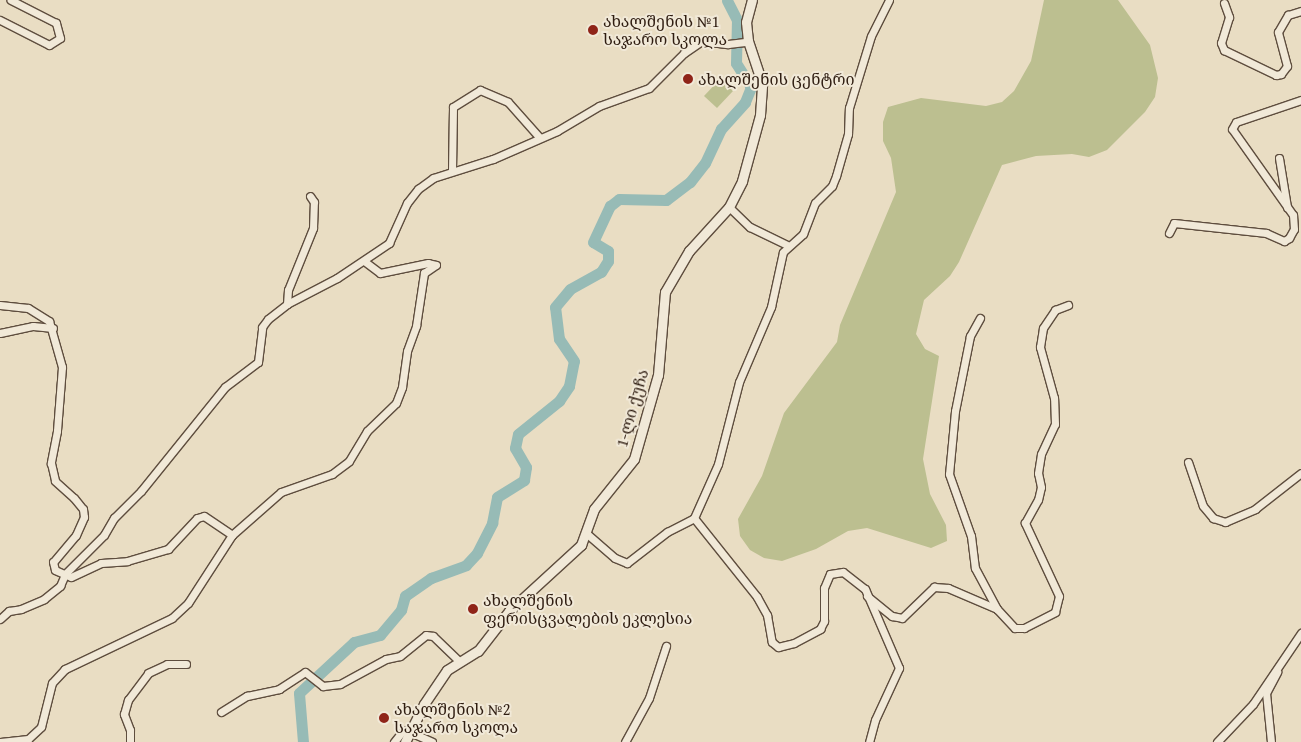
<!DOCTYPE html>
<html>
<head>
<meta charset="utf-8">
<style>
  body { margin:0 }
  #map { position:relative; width:1301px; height:742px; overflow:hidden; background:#e9ddc3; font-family:"Gentium Book Plus","Noto Serif Georgian",serif }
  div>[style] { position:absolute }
  .green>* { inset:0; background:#bcbf90 }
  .river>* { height:11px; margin:-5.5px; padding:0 5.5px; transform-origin:5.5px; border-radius:5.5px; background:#97bbb6 }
  .roads { filter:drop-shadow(1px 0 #5e4d3e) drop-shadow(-1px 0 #5e4d3e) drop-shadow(0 1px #5e4d3e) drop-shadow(0 -1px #5e4d3e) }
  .minor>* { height:7px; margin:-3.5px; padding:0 3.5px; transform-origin:3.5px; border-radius:3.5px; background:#f1e9d8 }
  .tertiary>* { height:9px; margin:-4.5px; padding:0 4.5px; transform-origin:4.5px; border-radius:4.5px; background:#f1e9d8 }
  .dots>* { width:14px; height:14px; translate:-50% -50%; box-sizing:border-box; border:2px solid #f1e9d8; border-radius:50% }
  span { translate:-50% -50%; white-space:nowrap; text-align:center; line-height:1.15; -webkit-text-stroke:4px #f1e9d8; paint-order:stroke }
  .poi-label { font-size:16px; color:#2f1d11 }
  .left { translate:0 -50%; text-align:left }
  .street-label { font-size:16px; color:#2f1d11 }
</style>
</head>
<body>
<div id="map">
  <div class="green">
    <div style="clip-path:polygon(1044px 0,1118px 0,1150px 45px,1158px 78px,1155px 97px,1145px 112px,1107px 150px,1089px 157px,1072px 154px,1036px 156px,1002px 165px,959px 262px,950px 276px,924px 300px,916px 334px,925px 349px,939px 356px,923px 459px,930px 494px,946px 525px,947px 541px,931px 548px,867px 528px,848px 531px,816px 549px,782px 561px,764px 558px,750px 550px,740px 536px,738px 519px,762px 476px,784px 413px,837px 342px,840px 325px,896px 192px,891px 158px,883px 141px,883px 122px,888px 107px,921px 98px,986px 106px,1002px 102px,1014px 91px,1031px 61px)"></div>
    <div style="clip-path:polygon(720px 79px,733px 91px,717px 108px,704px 96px)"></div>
  </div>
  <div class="river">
    <div style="left:303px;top:742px;width:49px;rotate:-94.7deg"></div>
    <div style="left:299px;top:693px;width:75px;rotate:-42.8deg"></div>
    <div style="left:354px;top:642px;width:27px;rotate:-15deg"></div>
    <div style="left:380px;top:635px;width:33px;rotate:-50deg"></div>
    <div style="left:401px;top:610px;width:15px;rotate:-74deg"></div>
    <div style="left:405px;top:596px;width:32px;rotate:-35deg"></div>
    <div style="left:431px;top:578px;width:37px;rotate:-20deg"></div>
    <div style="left:466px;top:565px;width:16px;rotate:-47deg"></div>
    <div style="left:477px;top:553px;width:34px;rotate:-63deg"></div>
    <div style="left:492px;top:523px;width:26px;rotate:-79deg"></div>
    <div style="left:497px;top:497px;width:32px;rotate:-32deg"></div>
    <div style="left:524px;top:480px;width:13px;rotate:-81deg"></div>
    <div style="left:526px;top:467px;width:22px;rotate:-120deg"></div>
    <div style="left:515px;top:448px;width:14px;rotate:-78deg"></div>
    <div style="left:518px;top:434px;width:53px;rotate:-38.8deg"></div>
    <div style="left:559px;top:401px;width:18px;rotate:-56deg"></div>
    <div style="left:569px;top:386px;width:25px;rotate:-79deg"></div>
    <div style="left:574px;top:361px;width:27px;rotate:-124deg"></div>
    <div style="left:559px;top:339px;width:32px;rotate:-97deg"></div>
    <div style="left:555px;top:307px;width:23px;rotate:-50deg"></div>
    <div style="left:570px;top:289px;width:35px;rotate:-29deg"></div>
    <div style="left:601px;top:272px;width:13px;rotate:-58deg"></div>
    <div style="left:608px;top:261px;width:10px;rotate:-90deg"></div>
    <div style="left:608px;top:251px;width:17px;rotate:-149deg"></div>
    <div style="left:593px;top:242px;width:40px;rotate:-65deg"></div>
    <div style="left:610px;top:206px;width:11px;rotate:-38deg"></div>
    <div style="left:619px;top:199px;width:47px;rotate:1.2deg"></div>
    <div style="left:666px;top:200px;width:30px;rotate:-37deg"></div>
    <div style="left:690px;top:182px;width:24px;rotate:-52deg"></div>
    <div style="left:705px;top:163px;width:38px;rotate:-65deg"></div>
    <div style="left:721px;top:129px;width:36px;rotate:-48deg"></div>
    <div style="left:745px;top:102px;width:16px;rotate:-68deg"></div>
    <div style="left:751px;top:87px;width:28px;rotate:-122deg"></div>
    <div style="left:736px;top:63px;width:43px;rotate:-88.7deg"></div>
    <div style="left:737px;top:20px;width:22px;rotate:-117deg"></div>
  </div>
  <div class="roads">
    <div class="minor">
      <div style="left:1224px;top:3px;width:15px;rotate:70deg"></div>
      <div style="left:1229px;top:17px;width:27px;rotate:107deg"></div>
      <div style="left:1221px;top:43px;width:8px;rotate:67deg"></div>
      <div style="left:1224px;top:50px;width:58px;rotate:25.7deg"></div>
      <div style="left:1276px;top:75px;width:5px;rotate:-11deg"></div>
      <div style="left:1281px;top:74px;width:10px;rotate:-53deg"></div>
      <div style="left:1287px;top:66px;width:35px;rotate:-105deg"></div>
      <div style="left:1278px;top:32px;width:20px;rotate:-60deg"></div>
      <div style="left:1288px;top:15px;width:14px;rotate:-17deg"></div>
      <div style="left:0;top:20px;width:55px;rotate:27deg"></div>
      <div style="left:49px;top:45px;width:13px;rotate:-32deg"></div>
      <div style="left:60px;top:38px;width:16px;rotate:-105deg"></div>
      <div style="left:56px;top:23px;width:51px;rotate:-152.9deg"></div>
      <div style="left:1279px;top:158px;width:50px;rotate:80.7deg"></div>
      <div style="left:452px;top:171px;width:64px;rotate:-89.1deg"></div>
      <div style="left:453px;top:107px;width:32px;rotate:-32deg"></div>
      <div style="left:480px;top:90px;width:30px;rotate:23deg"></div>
      <div style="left:508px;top:102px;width:48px;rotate:48.4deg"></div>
      <div style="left:729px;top:207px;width:29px;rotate:44deg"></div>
      <div style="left:750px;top:227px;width:41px;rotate:25.9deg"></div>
      <div style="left:1169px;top:233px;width:11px;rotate:-63deg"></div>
      <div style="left:1174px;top:223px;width:93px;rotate:6.2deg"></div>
      <div style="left:1266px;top:233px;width:20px;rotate:24deg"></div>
      <div style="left:1284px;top:241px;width:6px;rotate:-31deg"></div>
      <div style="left:1289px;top:238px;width:10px;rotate:-61deg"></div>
      <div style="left:1294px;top:229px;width:14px;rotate:-94deg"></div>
      <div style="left:1293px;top:215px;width:105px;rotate:-125.3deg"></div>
      <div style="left:1232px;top:129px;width:8px;rotate:-60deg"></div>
      <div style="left:1236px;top:122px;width:69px;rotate:-18.7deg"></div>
      <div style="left:287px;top:304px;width:14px;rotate:-86deg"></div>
      <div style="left:288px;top:290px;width:67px;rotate:-68deg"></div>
      <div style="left:313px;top:228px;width:26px;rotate:-88deg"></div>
      <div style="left:314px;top:202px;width:7px;rotate:-124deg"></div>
      <div style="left:0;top:305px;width:28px;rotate:6deg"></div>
      <div style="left:28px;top:308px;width:25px;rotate:32deg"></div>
      <div style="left:49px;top:321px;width:48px;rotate:74.2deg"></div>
      <div style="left:62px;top:367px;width:64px;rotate:94.5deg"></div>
      <div style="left:57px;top:431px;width:33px;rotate:101deg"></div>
      <div style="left:51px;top:463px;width:18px;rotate:77deg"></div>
      <div style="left:55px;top:481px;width:25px;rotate:42deg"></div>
      <div style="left:74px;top:498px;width:14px;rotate:51deg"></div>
      <div style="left:83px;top:509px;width:8px;rotate:83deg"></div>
      <div style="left:84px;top:517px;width:20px;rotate:114deg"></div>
      <div style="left:76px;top:535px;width:35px;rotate:130deg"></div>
      <div style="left:53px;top:562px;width:8px;rotate:76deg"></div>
      <div style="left:55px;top:570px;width:17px;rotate:24deg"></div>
      <div style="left:71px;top:577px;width:33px;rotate:-25deg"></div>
      <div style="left:101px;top:563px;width:26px;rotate:-4deg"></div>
      <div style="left:127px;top:561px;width:43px;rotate:-16.3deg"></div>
      <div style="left:168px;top:549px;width:42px;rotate:-46.9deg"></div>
      <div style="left:197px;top:518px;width:7px;rotate:-16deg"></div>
      <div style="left:204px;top:516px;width:34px;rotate:34deg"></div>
      <div style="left:232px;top:535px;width:81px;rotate:122.9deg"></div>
      <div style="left:188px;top:603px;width:22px;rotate:137deg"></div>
      <div style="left:172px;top:618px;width:119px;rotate:154.5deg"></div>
      <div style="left:65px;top:669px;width:19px;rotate:133deg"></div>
      <div style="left:52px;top:683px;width:45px;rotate:104deg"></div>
      <div style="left:41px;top:727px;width:18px;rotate:137deg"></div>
      <div style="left:28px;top:739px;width:28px;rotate:174deg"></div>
      <div style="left:980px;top:318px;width:21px;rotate:119deg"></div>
      <div style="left:970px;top:336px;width:76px;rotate:101.3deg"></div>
      <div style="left:955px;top:411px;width:63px;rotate:95.4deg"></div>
      <div style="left:949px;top:474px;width:66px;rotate:70.5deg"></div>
      <div style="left:971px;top:536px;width:32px;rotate:83deg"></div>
      <div style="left:975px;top:568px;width:47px;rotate:61.8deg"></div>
      <div style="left:0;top:333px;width:34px;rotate:-12deg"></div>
      <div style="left:33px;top:326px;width:20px;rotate:6deg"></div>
      <div style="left:1188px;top:462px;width:46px;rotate:71.2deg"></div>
      <div style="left:1203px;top:506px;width:16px;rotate:50deg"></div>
      <div style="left:1213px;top:518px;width:13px;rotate:18deg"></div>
      <div style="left:1225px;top:522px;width:33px;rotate:-23deg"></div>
      <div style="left:1255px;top:509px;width:58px;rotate:-38deg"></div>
      <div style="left:694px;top:518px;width:101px;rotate:51.4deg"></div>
      <div style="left:757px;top:597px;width:21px;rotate:61deg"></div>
      <div style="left:767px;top:615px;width:27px;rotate:80deg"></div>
      <div style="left:772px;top:642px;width:8px;rotate:40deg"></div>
      <div style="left:778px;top:647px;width:16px;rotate:-14deg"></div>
      <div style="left:794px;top:643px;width:30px;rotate:-28deg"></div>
      <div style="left:820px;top:629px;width:9px;rotate:-63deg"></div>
      <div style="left:824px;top:621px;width:33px;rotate:-90deg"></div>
      <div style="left:824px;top:588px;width:15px;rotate:-67deg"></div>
      <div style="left:830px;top:574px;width:13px;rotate:-9deg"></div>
      <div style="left:843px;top:572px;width:28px;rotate:38deg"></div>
      <div style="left:865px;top:589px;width:86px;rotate:66.7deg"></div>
      <div style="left:899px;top:668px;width:57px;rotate:114.8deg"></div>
      <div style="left:875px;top:720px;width:23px;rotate:105deg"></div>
      <div style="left:586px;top:533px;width:38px;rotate:41deg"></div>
      <div style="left:615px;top:558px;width:13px;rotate:23deg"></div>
      <div style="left:627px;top:563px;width:51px;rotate:-37.8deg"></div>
      <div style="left:667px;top:532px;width:30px;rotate:-27deg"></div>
      <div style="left:694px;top:518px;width:59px;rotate:-66deg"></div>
      <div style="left:718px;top:464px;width:85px;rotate:-75.6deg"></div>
      <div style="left:739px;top:382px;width:82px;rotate:-66.9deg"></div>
      <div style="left:771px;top:307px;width:56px;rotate:-77.7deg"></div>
      <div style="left:783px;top:252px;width:27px;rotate:-42deg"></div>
      <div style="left:803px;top:234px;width:33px;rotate:-69deg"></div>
      <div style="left:815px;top:203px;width:24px;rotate:-45deg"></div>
      <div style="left:832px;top:186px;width:11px;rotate:-68deg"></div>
      <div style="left:836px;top:176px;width:44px;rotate:-74.1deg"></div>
      <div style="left:848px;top:134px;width:26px;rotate:-88deg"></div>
      <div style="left:849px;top:108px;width:75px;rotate:-73deg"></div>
      <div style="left:871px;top:36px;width:40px;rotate:-63.4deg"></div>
      <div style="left:232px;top:535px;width:65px;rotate:-41.3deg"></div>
      <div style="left:281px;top:492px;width:54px;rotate:-19.4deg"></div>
      <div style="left:332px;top:474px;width:21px;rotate:-37deg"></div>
      <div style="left:349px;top:461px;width:35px;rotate:-59deg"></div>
      <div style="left:367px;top:431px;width:40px;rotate:-44deg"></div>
      <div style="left:396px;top:403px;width:17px;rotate:-69deg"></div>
      <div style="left:402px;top:387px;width:36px;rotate:-82deg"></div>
      <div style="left:407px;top:351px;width:27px;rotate:-70deg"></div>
      <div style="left:416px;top:326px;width:54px;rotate:-81.4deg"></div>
      <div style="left:424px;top:273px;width:14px;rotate:-34deg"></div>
      <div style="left:436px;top:265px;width:8px;rotate:-166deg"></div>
      <div style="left:428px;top:263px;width:49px;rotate:168.2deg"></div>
      <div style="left:380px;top:273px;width:20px;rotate:-143deg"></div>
      <div style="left:867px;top:596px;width:32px;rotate:39deg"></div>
      <div style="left:892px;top:616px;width:10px;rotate:11deg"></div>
      <div style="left:902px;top:618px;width:45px;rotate:-44.1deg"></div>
      <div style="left:934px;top:587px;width:14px;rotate:4deg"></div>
      <div style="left:948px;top:588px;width:53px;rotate:23.2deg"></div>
      <div style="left:997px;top:609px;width:26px;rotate:47deg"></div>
      <div style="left:1015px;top:628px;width:9px"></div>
      <div style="left:1024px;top:628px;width:35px;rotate:-27deg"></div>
      <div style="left:1055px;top:612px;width:16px;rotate:-76deg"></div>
      <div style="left:1059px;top:596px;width:81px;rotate:-115deg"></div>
      <div style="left:1025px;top:523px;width:26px;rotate:-61deg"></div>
      <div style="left:1038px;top:500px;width:13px;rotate:-77deg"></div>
      <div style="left:1041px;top:487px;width:14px;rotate:-102deg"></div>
      <div style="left:1038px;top:473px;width:19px;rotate:-81deg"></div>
      <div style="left:1041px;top:454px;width:33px;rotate:-65deg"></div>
      <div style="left:1055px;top:424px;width:26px;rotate:-92deg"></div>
      <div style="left:1054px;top:398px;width:53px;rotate:-105.4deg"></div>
      <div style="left:1040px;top:347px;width:19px;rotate:-81deg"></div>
      <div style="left:1043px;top:328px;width:22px;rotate:-56deg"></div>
      <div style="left:1055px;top:310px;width:14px;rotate:-21deg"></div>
      <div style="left:0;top:619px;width:12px;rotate:-42deg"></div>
      <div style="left:9px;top:611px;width:12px;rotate:-9deg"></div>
      <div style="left:21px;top:609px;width:25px;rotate:-23deg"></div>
      <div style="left:44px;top:599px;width:21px;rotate:-39deg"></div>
      <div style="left:60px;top:586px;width:13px;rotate:-67deg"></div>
      <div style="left:65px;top:574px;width:55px;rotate:-45deg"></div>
      <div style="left:104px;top:535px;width:20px;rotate:-60deg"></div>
      <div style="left:114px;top:518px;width:38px;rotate:-45deg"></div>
      <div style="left:141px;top:491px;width:134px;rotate:-51.1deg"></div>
      <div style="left:225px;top:387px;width:41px;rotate:-37.1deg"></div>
      <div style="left:258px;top:362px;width:35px;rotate:-83deg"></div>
      <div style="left:262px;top:327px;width:10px;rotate:-53deg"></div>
      <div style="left:268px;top:319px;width:24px;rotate:-38deg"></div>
      <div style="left:287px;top:304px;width:56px;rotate:-27.5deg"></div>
      <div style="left:337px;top:278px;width:63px;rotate:-33.9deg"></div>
      <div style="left:389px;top:243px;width:44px;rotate:-65.8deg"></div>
      <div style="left:407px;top:203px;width:18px;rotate:-52deg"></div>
      <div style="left:418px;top:189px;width:19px;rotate:-36deg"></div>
      <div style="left:433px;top:178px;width:63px;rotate:-17.6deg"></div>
      <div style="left:493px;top:159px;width:70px;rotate:-23.6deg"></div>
      <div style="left:557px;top:131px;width:49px;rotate:-30.8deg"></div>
      <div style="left:599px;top:106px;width:53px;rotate:-19.8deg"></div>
      <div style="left:649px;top:88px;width:49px;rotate:-45deg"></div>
      <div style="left:684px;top:53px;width:22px;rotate:-34deg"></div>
      <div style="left:702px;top:41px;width:26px;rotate:7deg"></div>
      <div style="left:728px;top:44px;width:17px;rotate:-7deg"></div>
      <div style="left:221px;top:712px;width:31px;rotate:-32deg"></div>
      <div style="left:247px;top:696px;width:33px;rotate:-12deg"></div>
      <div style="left:279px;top:689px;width:31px;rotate:-33deg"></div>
      <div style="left:305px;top:672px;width:23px;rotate:38deg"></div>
      <div style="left:323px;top:686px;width:17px;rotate:-7deg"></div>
      <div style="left:340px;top:684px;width:52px;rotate:-28.5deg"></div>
      <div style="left:386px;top:659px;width:14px;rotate:-12deg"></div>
      <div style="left:400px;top:656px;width:33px;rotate:-39deg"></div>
      <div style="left:426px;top:635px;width:7px;rotate:8deg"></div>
      <div style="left:433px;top:636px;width:35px;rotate:44deg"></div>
      <div style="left:410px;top:732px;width:24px;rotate:24deg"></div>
      <div style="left:130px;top:742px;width:12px;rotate:-90deg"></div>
      <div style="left:130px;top:730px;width:17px;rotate:-111deg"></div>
      <div style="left:124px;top:714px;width:15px;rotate:-74deg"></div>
      <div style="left:128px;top:700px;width:34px;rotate:-53deg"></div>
      <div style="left:148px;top:673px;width:21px;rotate:-25deg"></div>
      <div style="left:167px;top:664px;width:19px"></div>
      <div style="left:394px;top:742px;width:11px;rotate:-52deg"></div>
      <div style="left:401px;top:733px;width:13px;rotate:-29deg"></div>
      <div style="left:625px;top:742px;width:50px;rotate:-61.4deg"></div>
      <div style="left:649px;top:698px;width:55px;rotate:-71.9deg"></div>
      <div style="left:1217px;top:742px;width:52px;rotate:-46.5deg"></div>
      <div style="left:1253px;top:704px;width:86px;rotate:-55.9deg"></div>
      <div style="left:1271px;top:742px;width:49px;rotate:-95.8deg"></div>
      <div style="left:1266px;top:693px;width:24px;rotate:-62deg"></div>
    </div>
    <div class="tertiary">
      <div style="left:405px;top:742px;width:42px;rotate:-63.4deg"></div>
      <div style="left:424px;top:704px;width:41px;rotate:-55.9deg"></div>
      <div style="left:447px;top:670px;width:36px;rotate:-32deg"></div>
      <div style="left:478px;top:651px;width:51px;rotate:-52.2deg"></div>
      <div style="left:509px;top:611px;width:98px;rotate:-42.5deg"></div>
      <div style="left:581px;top:545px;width:38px;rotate:-70deg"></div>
      <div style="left:594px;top:509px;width:64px;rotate:-51.3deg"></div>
      <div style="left:634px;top:459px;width:87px;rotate:-74.1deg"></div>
      <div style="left:658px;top:375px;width:83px;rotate:-85.2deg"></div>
      <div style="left:665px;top:292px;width:48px;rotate:-59.7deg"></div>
      <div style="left:689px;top:251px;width:59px;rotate:-47.7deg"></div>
      <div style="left:729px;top:207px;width:29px;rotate:-63deg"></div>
      <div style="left:742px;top:181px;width:68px;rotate:-74.7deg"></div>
      <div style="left:760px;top:115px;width:32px;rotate:-86deg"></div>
      <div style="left:762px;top:83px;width:44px;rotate:-108.4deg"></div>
      <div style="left:748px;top:41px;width:19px;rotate:-96deg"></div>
      <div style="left:746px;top:22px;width:23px;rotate:-75deg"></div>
    </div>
  </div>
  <div class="dots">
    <div style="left:593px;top:30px;background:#8f2418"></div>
    <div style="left:688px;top:79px;background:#8f2418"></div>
    <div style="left:473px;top:609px;background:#8f2418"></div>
    <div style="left:384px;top:718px;background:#8f2418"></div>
  </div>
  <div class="poi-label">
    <span class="left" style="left:603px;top:30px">ახალშენის №1<br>საჯარო სკოლა</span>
    <span class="left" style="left:698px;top:79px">ახალშენის ცენტრი</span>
    <span class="left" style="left:483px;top:609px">ახალშენის<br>ფერისცვალების ეკლესია</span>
    <span class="left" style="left:394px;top:718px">ახალშენის №2<br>საჯარო სკოლა</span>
  </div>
  <div class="street-label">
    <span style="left:632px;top:408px;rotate:-74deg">1-ლი ქუჩა</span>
  </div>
</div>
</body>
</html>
